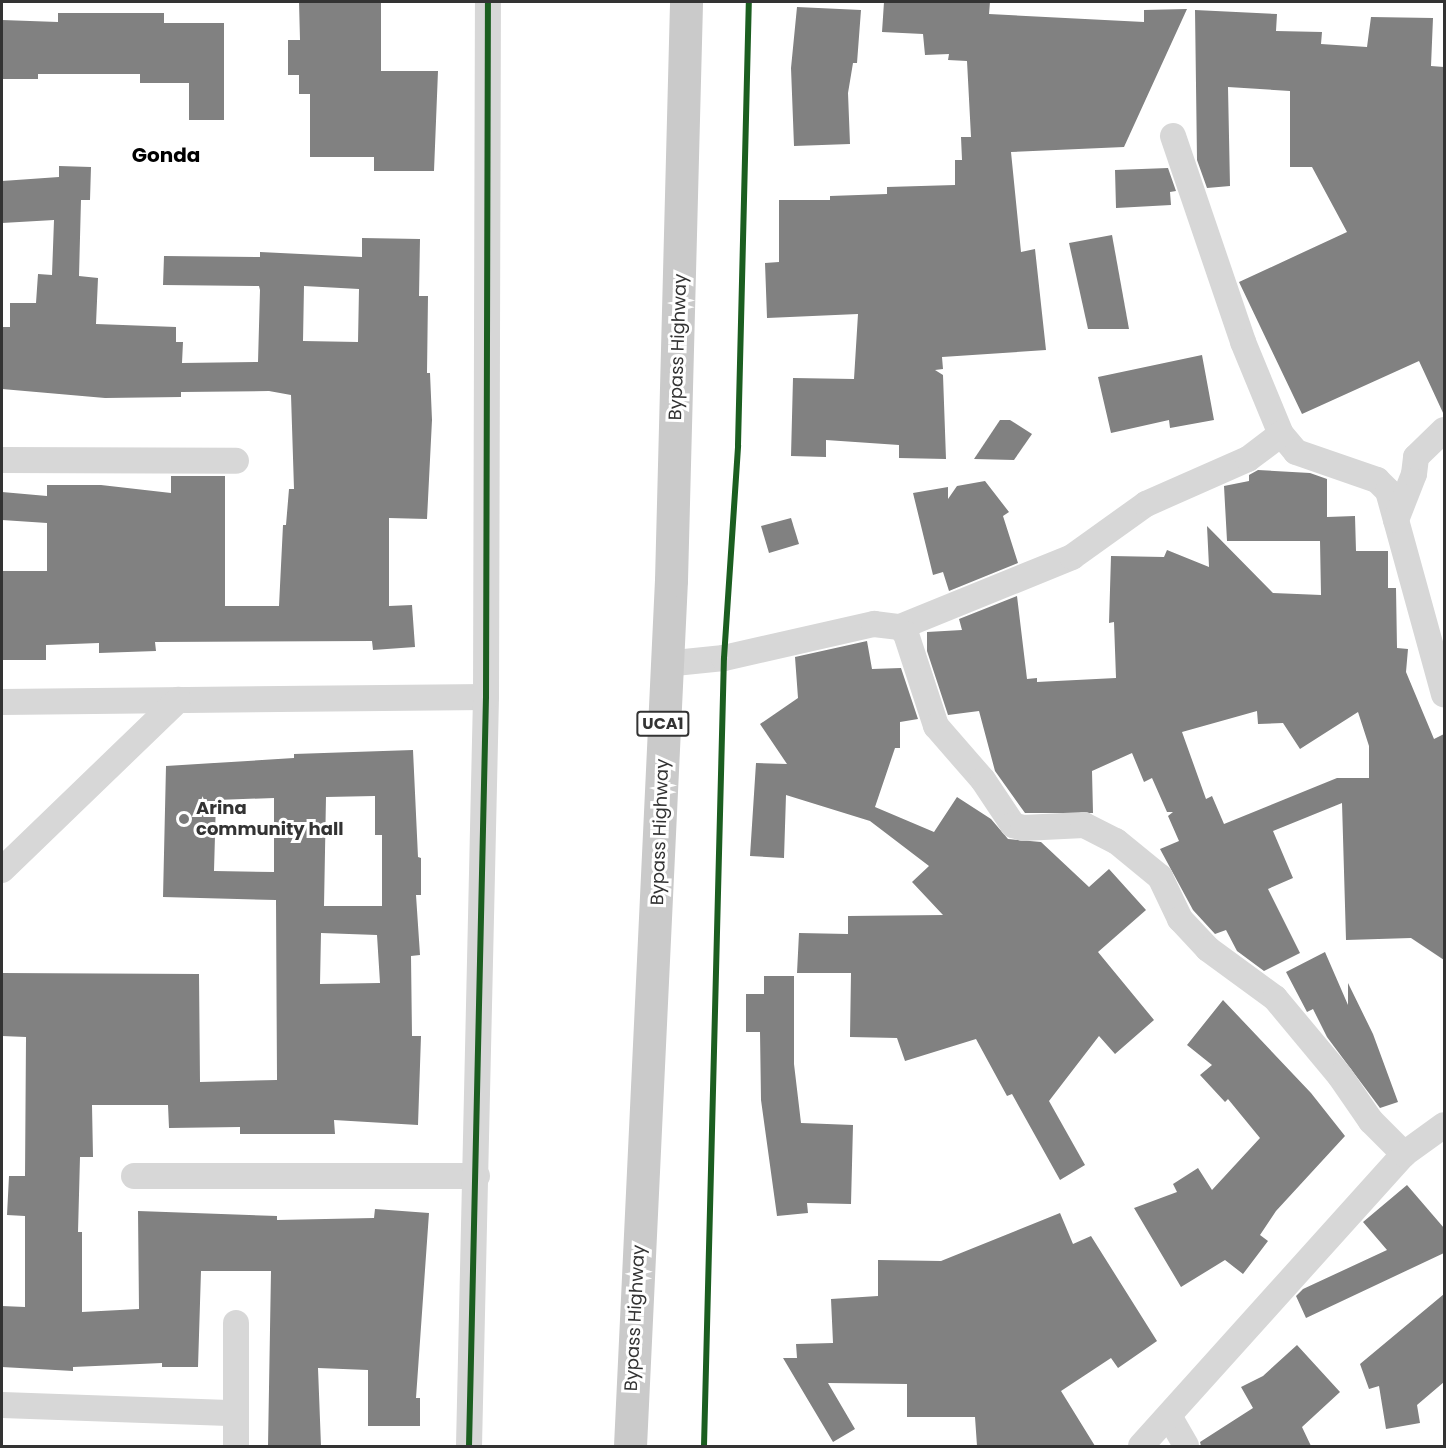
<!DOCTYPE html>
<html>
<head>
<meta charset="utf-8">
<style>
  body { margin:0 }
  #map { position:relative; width:1446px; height:1448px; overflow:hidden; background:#fff; font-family:Poppins,sans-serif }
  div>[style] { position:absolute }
  .building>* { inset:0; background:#818181 }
  .street>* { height:26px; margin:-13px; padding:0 13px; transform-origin:13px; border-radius:13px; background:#d7d7d7 }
  .primary>* { height:33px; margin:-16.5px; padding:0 16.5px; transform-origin:16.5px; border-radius:16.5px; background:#cacaca }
  .cycleway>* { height:6px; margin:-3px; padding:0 3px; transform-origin:3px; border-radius:3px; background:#1b5e20 }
  .dots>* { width:16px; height:16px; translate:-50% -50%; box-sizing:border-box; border:3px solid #fff; border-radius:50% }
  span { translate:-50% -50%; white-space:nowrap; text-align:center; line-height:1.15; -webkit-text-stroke:6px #fff; paint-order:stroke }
  .shield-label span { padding:2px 4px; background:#fff; border:2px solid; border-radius:4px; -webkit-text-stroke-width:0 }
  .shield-label { font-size:16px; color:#333; font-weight:700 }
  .street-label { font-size:18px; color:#333 }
  .poi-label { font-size:18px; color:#333; font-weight:700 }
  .left { translate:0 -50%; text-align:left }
  .neighbourhood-label { font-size:20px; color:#000; font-weight:700 }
  .frame { position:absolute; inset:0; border:3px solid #333; pointer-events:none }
</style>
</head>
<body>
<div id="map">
  <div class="building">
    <div style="clip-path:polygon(299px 2px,381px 2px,381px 71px,438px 71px,434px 171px,374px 171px,374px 157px,310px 157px,310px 94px,299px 94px,299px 75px,288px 75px,288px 40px,300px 40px)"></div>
    <div style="clip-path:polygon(884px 2px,990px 2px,989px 14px,1144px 22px,1144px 10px,1187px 9px,1124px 147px,1011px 152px,1021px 252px,1035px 249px,1046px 350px,942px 357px,943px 369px,935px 370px,943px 375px,946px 459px,899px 458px,899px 445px,826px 440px,826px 457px,791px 456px,793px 378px,854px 379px,858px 314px,767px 318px,765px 263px,779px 262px,779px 200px,830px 200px,830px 196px,887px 194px,887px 187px,955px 185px,955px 160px,962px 160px,961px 137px,971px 137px,967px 61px,948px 60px,949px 54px,925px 55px,923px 34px,882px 32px)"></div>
    <div style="clip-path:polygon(797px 7px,861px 10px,857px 63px,853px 63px,848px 93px,850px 144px,794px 146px,791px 68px)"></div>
    <div style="clip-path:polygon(1195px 10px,1277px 14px,1276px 31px,1322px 32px,1321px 44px,1367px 47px,1371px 17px,1433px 18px,1431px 66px,1444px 67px,1444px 415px,1419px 361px,1302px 414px,1239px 282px,1347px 232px,1312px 167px,1290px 167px,1290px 91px,1228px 87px,1230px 186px,1207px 188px,1197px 160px)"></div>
    <div style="clip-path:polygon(58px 13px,164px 13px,164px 23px,224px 23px,224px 120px,189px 120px,189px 83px,140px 83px,140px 74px,38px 74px,38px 79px,2px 79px,2px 20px,58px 22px)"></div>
    <div style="clip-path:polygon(evenodd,59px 166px,91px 167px,90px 200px,81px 200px,79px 276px,98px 278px,96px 324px,176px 327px,176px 342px,183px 342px,182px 363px,258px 362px,260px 290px,259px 286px,163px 285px,164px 256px,260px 257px,260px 252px,362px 257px,362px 238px,420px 239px,419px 296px,428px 296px,427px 373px,430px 373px,432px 420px,427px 519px,389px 518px,389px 606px,412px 605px,415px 647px,373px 650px,372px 641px,155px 642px,156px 651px,99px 653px,99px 643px,46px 645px,46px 660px,2px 660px,2px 571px,47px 571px,47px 523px,2px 520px,2px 492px,47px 496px,47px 485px,101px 485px,171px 493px,171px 476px,225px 476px,225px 606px,279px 606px,283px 525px,286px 525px,289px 489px,294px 489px,291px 395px,269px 391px,181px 392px,181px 397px,105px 398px,2px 389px,2px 327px,10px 327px,10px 303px,36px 303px,38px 274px,52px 275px,54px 220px,2px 223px,2px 181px,59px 177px,59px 166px,304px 286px,359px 289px,358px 342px,303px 341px,304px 286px)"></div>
    <div style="clip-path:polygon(1168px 168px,1176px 191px,1170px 192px,1171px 205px,1116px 208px,1115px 170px)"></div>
    <div style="clip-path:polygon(1112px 235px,1129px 329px,1088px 329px,1069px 243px)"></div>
    <div style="clip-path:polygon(1202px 355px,1214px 420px,1170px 428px,1169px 420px,1111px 433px,1098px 377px)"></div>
    <div style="clip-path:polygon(1000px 420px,1010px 420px,1032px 434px,1014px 460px,974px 459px)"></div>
    <div style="clip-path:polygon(evenodd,1258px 470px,1310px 473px,1327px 479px,1327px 517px,1355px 516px,1356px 551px,1388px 551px,1388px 588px,1396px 588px,1397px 648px,1408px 649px,1406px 672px,1434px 739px,1444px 734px,1444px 960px,1411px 938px,1346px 940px,1342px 803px,1273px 831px,1293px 878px,1268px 889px,1300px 953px,1264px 971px,1237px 951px,1226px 930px,1215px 934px,1193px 910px,1160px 849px,1179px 841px,1168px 816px,1173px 812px,1167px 812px,1152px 778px,1144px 782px,1132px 753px,1092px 771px,1093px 813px,1025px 813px,995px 771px,979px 711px,948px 715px,927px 651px,927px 632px,962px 630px,959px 619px,1017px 596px,1027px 679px,1037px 678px,1037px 682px,1116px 678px,1114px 622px,1109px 623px,1111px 556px,1164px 557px,1167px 550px,1209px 567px,1207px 526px,1273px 593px,1321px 595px,1320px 541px,1227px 541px,1224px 486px,1249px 481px,1249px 475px,1258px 470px,1257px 711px,1258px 724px,1283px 723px,1300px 749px,1358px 712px,1369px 746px,1369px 778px,1337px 778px,1224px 824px,1212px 796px,1206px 799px,1182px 732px,1257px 711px)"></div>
    <div style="clip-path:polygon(985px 481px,1009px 512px,1003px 516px,1018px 563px,949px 591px,943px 572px,933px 575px,913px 493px,948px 487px,948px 499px,957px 486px)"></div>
    <div style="clip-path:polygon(791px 518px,799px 544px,769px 553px,761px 526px)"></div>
    <div style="clip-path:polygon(867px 641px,872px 669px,901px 668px,918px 719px,900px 722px,900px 748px,895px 748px,875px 807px,934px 832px,957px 797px,991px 819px,1008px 839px,1041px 842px,1089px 887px,1109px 869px,1146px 910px,1098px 952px,1154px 1020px,1115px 1054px,1099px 1036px,1049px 1101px,1085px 1165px,1060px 1180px,1012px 1094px,1007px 1096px,976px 1039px,905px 1061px,897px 1038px,850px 1037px,851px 973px,797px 973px,799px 933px,848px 934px,848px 916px,943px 915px,912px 882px,929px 866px,870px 821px,786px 795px,784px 858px,750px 856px,756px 763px,787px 764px,760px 724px,798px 698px,795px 657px)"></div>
    <div style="clip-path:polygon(evenodd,413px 750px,418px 857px,421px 858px,421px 895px,416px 895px,420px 955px,411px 956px,412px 1036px,421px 1036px,418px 1125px,334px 1120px,335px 1134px,240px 1134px,240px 1127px,169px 1128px,168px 1105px,92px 1105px,93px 1157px,80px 1157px,78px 1232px,82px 1232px,82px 1312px,139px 1309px,138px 1211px,277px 1216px,277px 1220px,374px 1218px,375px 1209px,429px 1213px,416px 1398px,420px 1398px,420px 1426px,368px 1426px,368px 1370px,318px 1368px,321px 1446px,268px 1446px,271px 1271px,201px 1271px,198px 1367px,162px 1367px,162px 1363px,73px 1367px,73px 1371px,2px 1367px,2px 1306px,25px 1307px,25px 1216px,7px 1215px,9px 1176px,25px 1176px,26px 1037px,2px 1036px,2px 973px,199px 974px,200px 1082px,277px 1080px,276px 900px,163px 897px,166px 766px,294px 758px,294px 754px,413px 750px,375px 796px,375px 835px,382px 835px,382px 906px,324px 906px,326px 797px,375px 796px,413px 750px,274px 798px,274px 872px,214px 871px,216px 800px,274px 798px,413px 750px,321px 933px,377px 935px,380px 983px,320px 984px,321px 933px)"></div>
    <div style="clip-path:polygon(1325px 952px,1348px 1005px,1348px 983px,1373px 1034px,1398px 1102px,1380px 1108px,1327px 1037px,1313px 1009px,1307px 1012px,1286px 972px)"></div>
    <div style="clip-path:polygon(764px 976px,794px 976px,794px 1064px,801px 1123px,853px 1125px,851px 1204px,807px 1203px,808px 1213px,777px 1216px,761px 1100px,760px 1032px,746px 1032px,746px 994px,764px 994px)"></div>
    <div style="clip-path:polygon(1223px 1000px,1311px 1093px,1345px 1136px,1276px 1211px,1260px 1235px,1268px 1241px,1243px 1274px,1225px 1260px,1181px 1287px,1134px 1208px,1177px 1192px,1173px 1184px,1198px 1168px,1212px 1190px,1260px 1138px,1228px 1099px,1225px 1102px,1200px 1075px,1212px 1065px,1187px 1045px)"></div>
    <div style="clip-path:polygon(1407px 1185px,1444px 1228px,1444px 1253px,1306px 1318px,1296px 1296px,1303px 1289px,1387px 1250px,1363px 1222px)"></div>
    <div style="clip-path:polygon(1060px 1213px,1073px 1244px,1091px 1236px,1157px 1341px,1118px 1368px,1111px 1358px,1061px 1391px,1095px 1446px,977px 1446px,975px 1417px,907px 1417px,907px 1384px,828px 1383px,855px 1429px,833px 1442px,783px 1358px,797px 1358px,796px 1344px,833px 1343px,831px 1299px,878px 1296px,878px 1260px,941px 1261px)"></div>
    <div style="clip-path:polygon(1444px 1294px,1444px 1382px,1417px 1405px,1420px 1423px,1386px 1429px,1379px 1386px,1369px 1389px,1360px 1364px)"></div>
    <div style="clip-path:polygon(1297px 1345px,1340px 1392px,1302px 1427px,1311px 1446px,1201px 1446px,1200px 1442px,1253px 1408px,1241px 1387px,1263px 1376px)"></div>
  </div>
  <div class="street">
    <div style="left:1173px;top:136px;width:218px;rotate:71.2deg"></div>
    <div style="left:1243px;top:342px;width:100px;rotate:67.6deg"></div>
    <div style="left:1281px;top:434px;width:23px;rotate:50deg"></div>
    <div style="left:1296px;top:452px;width:86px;rotate:19.1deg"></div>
    <div style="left:1377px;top:480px;width:16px;rotate:45deg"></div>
    <div style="left:1388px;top:491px;width:211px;rotate:74.6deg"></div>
    <div style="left:2px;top:460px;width:234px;rotate:0.2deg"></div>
    <div style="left:1396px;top:520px;width:49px;rotate:-68.6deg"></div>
    <div style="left:1414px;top:474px;width:17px;rotate:-83deg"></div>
    <div style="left:1416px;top:457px;width:39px;rotate:-44deg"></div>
    <div style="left:900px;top:627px;width:186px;rotate:-22.1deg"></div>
    <div style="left:1072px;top:557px;width:91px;rotate:-35.6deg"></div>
    <div style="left:1146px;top:504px;width:111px;rotate:-23.8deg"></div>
    <div style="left:1248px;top:459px;width:41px;rotate:-37.1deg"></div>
    <div style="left:665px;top:664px;width:59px;rotate:-5.8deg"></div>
    <div style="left:724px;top:658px;width:154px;rotate:-12.8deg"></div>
    <div style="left:874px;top:624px;width:26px;rotate:7deg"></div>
    <div style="left:900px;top:627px;width:9px;rotate:49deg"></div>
    <div style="left:906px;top:634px;width:97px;rotate:71.9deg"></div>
    <div style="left:936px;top:726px;width:72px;rotate:49deg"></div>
    <div style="left:983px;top:780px;width:54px;rotate:56.3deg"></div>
    <div style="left:1013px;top:825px;width:10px;rotate:17deg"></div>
    <div style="left:1023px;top:828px;width:61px;rotate:-2.8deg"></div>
    <div style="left:1084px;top:825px;width:36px;rotate:27deg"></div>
    <div style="left:1116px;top:841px;width:57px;rotate:39.3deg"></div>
    <div style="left:1160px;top:877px;width:47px;rotate:64.5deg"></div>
    <div style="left:1180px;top:919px;width:41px;rotate:47deg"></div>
    <div style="left:1208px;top:949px;width:83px;rotate:36.2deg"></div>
    <div style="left:1275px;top:998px;width:102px;rotate:50.2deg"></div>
    <div style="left:1340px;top:1076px;width:55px;rotate:55.4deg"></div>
    <div style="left:1371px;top:1121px;width:47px;rotate:45deg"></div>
    <div style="left:2px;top:702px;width:484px;rotate:-0.6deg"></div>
    <div style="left:2px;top:870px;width:245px;rotate:-44deg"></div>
    <div style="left:134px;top:1176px;width:343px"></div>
    <div style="left:2px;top:1405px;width:234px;rotate:2deg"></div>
    <div style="left:1169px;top:1416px;width:34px;rotate:60deg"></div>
    <div style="left:236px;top:1446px;width:123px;rotate:-90deg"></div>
    <div style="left:469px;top:1446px;width:749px;rotate:-88.7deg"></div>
    <div style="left:486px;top:697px;width:695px;rotate:-89.84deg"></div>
    <div style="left:1141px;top:1446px;width:393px;rotate:-48deg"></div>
    <div style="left:1404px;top:1154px;width:49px;rotate:-35.9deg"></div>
  </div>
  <div class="primary">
    <div style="left:630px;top:1446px;width:867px;rotate:-87.29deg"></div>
    <div style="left:671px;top:580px;width:578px;rotate:-88.51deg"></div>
  </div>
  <div class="cycleway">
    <div style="left:469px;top:1446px;width:749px;rotate:-88.7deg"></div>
    <div style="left:486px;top:697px;width:695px;rotate:-89.84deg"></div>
    <div style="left:704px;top:1446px;width:788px;rotate:-88.55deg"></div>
    <div style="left:724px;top:658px;width:213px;rotate:-86.2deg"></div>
    <div style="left:738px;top:445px;width:443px;rotate:-88.6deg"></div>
  </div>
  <div class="dots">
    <div style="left:184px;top:819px;background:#7a7a7a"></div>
  </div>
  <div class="shield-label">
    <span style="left:663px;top:724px">UCA1</span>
  </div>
  <div class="street-label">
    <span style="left:678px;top:347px;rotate:-88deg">Bypass Highway</span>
    <span style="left:660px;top:832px;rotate:-88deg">Bypass Highway</span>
    <span style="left:635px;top:1318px;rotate:-87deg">Bypass Highway</span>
  </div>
  <div class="poi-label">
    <span class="left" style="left:196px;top:819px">Arina<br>community hall</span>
  </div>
  <div class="neighbourhood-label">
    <span style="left:166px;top:155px">Gonda</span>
  </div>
  <div class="frame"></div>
</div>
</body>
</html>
